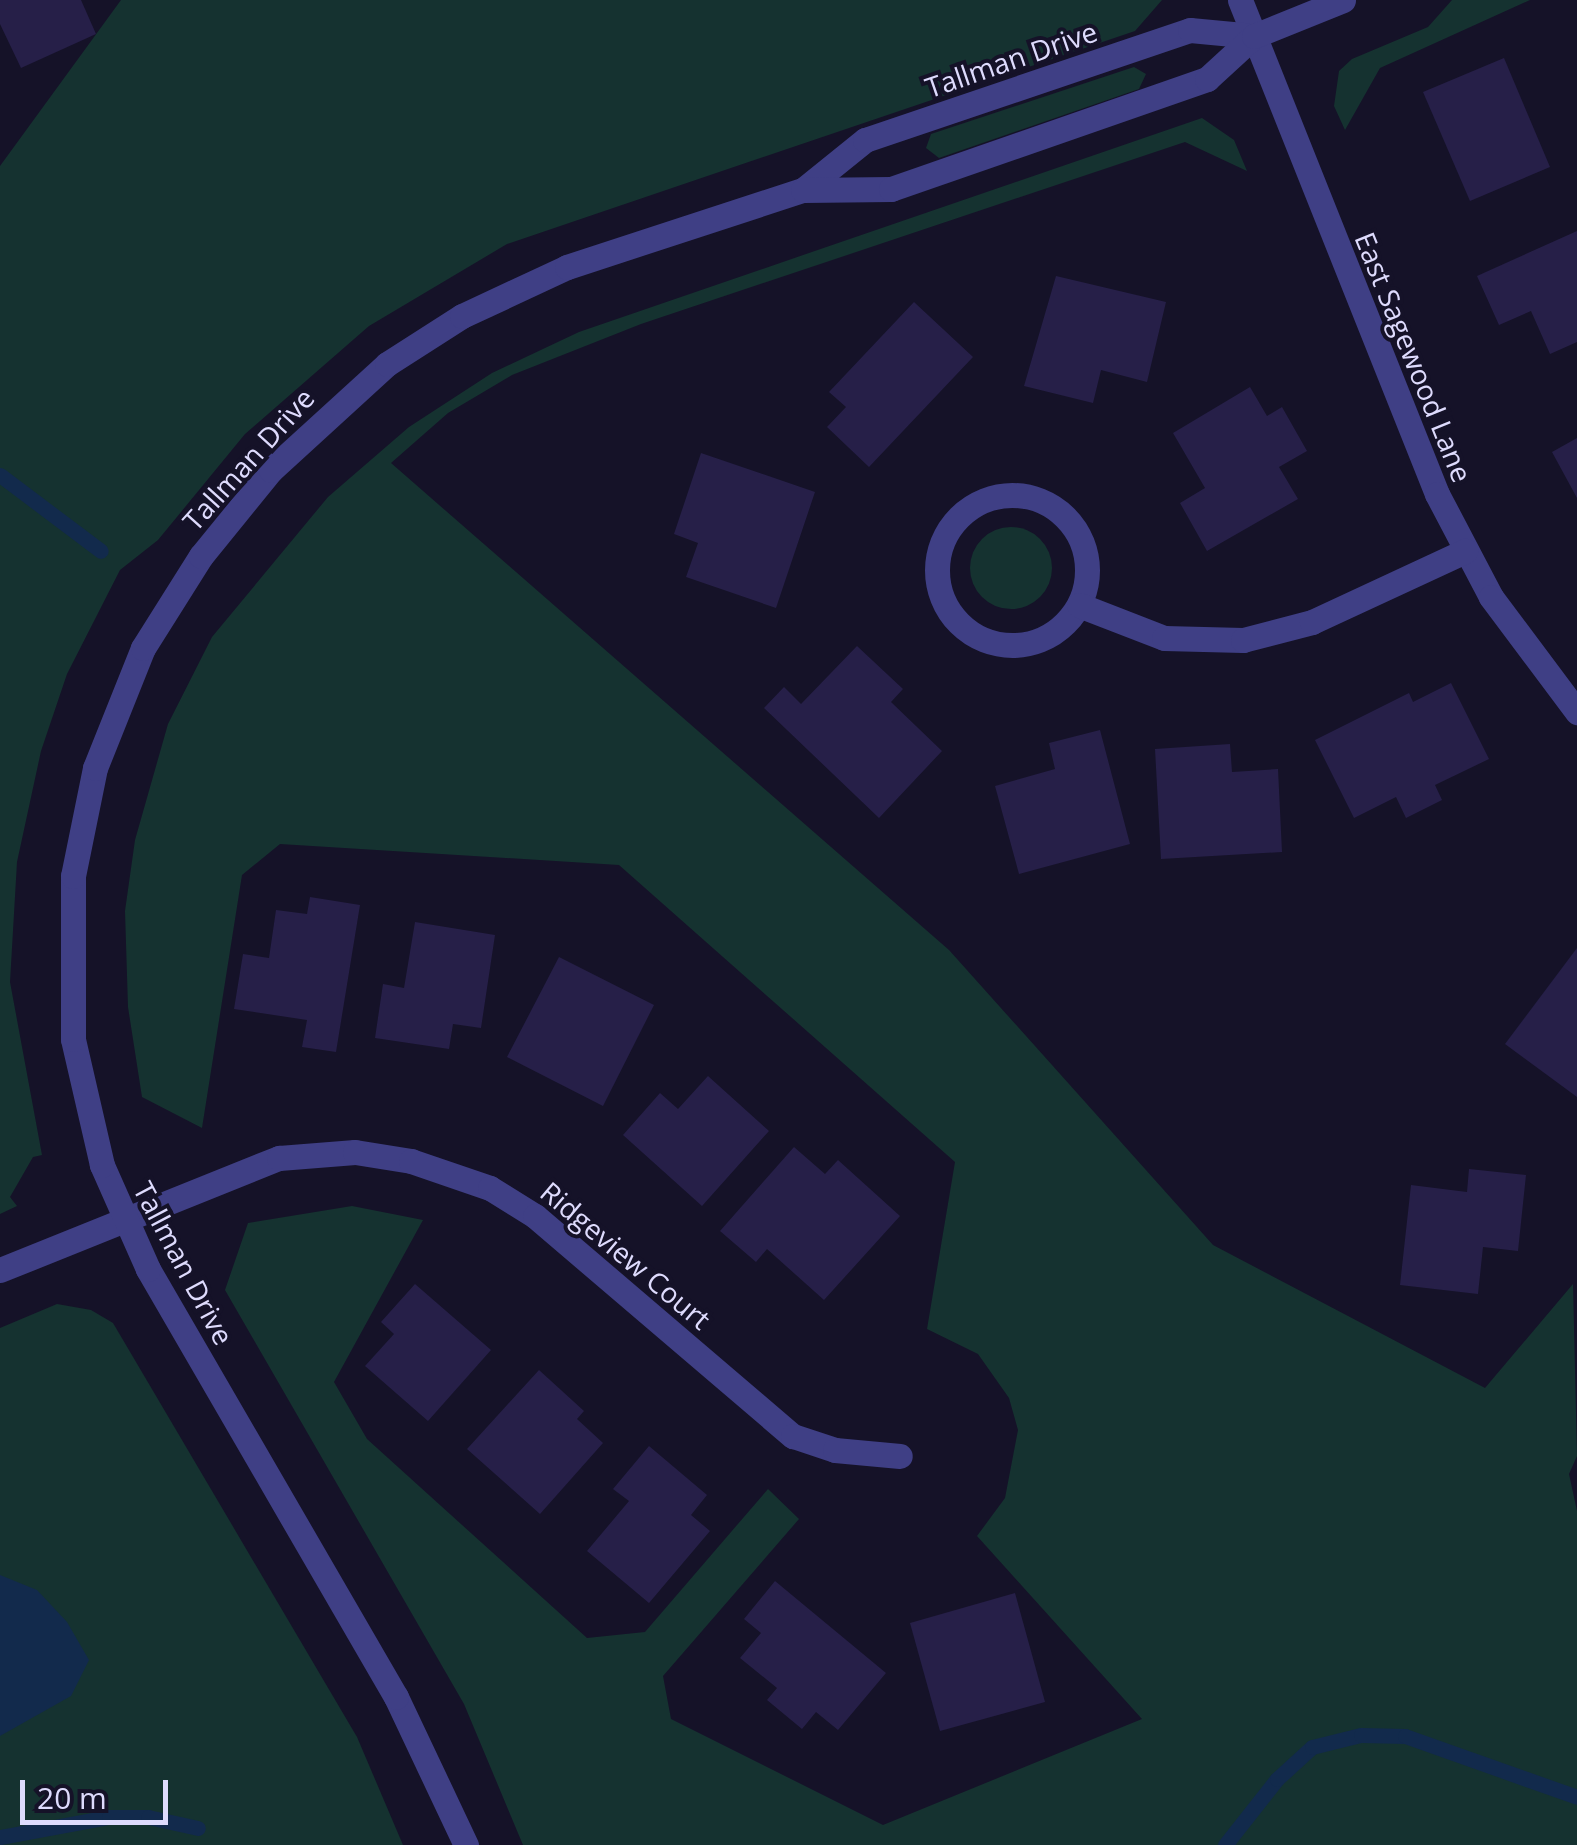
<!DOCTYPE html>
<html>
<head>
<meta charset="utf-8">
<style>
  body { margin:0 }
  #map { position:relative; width:1577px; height:1845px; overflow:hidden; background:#151228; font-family:"Open Sans",sans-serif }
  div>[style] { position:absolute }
  .green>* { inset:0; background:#153230 }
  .round { border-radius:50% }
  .water>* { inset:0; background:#122a4c }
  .stream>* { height:15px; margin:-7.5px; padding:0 7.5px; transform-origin:7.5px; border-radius:7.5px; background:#122a4c }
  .building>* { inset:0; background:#261f48 }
  .minor>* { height:25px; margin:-12.5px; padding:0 12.5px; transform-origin:12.5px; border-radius:12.5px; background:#3f3f85 }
  .minor>.ring { margin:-12.5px; padding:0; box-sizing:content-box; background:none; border:25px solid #3f3f85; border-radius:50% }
  span { translate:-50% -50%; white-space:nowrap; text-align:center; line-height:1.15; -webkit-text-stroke:8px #151228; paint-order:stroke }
  .street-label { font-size:28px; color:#dedbfd }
  .scale { position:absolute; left:20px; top:1780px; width:148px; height:45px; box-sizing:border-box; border:5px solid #dedbfd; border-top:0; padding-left:12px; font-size:30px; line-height:35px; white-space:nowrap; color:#dedbfd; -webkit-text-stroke:8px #151228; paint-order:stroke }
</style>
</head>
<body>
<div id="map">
  <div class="green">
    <div style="clip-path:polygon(121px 0,1162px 0,1135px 31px,507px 244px,369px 326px,245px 434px,158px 540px,120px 570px,67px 674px,41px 751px,17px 862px,10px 982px,42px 1155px,33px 1157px,10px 1197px,17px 1206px,0 1214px,0 166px)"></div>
    <div style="clip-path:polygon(1452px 0,1530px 0,1380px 68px,1345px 130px,1334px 106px,1339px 71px,1352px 59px,1428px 27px)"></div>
    <div style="clip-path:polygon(1134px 67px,1146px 74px,1139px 89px,939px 158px,926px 148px,931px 134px)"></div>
    <div style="clip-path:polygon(1202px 118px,1234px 140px,1247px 171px,1185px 142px,641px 324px,512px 375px,448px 413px,391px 463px,949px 950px,1213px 1245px,1485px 1388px,1573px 1284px,1577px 1456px,1569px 1474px,1577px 1511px,1577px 1845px,523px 1845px,464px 1704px,225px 1290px,248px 1223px,352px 1206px,423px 1220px,334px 1382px,367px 1439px,587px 1638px,645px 1632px,768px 1489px,799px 1519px,663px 1676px,671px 1719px,883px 1825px,1142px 1719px,977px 1536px,1005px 1498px,1018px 1430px,1009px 1398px,978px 1354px,927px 1329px,955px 1162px,619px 865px,280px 844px,242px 875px,202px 1128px,142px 1097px,128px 1007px,125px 911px,135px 840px,168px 724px,212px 637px,328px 497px,409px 427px,492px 373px,579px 332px)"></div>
    <div class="round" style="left:970px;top:527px;width:82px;height:82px"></div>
    <div style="clip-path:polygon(57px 1304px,91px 1310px,113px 1323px,357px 1737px,403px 1845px,0 1845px,0 1328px)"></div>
  </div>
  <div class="water">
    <div style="clip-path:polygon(0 1575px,37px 1590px,67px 1622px,89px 1660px,71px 1696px,0 1736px)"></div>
  </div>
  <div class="stream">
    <div style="left:0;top:475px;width:126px;rotate:37deg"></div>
    <div style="left:0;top:1837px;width:111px;rotate:-10.4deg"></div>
    <div style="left:109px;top:1817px;width:39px"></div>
    <div style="left:148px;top:1817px;width:51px;rotate:12.4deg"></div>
    <div style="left:1225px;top:1845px;width:84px;rotate:-51.8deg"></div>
    <div style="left:1277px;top:1779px;width:47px;rotate:-42.4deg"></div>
    <div style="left:1312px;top:1747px;width:50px;rotate:-13.8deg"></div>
    <div style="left:1361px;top:1735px;width:44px;rotate:1.3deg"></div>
    <div style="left:1405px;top:1736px;width:182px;rotate:19.5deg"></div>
  </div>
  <div class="building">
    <div style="clip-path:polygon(0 0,81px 0,96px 34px,21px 68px,0 24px)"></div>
    <div style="clip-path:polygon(1504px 58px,1550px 167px,1470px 201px,1423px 92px)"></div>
    <div style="clip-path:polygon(1577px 231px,1577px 342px,1550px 354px,1531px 311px,1499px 325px,1477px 276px)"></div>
    <div style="clip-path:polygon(1056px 276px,1166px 302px,1147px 382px,1101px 370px,1093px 403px,1024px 386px)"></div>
    <div style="clip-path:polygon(914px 302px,973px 357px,869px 467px,827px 427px,846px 407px,829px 392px)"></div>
    <div style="clip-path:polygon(1250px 387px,1267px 416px,1282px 407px,1307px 451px,1279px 467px,1298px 499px,1207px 551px,1180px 503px,1205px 488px,1173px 433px)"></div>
    <div style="clip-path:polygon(1577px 438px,1577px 498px,1552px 452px)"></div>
    <div style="clip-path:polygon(701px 453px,815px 492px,776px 608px,686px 577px,698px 543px,674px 534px)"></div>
    <div style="clip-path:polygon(857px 646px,903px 689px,891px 702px,942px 751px,879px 818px,764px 708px,784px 687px,801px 704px)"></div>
    <div style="clip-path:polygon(1451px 683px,1489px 759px,1435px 785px,1442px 800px,1406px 818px,1396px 797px,1354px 818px,1315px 740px,1409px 693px,1413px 702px)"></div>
    <div style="clip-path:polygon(1100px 730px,1130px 844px,1019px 874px,995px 786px,1055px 769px,1049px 743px)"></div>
    <div style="clip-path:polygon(1230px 744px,1232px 772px,1278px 769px,1282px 852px,1161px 859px,1155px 749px)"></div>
    <div style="clip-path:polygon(310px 897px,360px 905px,336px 1052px,302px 1047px,307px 1020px,234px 1009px,243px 954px,269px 958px,276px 910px,307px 914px)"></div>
    <div style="clip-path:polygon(415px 922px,495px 935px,481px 1028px,453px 1024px,449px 1049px,375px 1038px,383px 984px,404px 988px)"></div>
    <div style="clip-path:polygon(1577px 948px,1577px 1097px,1505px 1044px)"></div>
    <div style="clip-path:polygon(559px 957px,654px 1005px,603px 1106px,507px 1057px)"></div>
    <div style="clip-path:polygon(708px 1076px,769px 1131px,702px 1206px,623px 1135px,660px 1093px,678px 1109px)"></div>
    <div style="clip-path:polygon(794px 1147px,825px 1174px,838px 1160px,900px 1216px,824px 1300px,767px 1249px,756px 1262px,720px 1231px)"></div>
    <div style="clip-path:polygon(1469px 1169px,1526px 1175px,1518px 1251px,1483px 1247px,1478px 1294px,1400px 1285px,1411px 1185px,1467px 1192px)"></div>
    <div style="clip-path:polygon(415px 1284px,491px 1350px,428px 1421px,365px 1366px,394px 1334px,381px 1322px)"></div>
    <div style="clip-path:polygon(539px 1370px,584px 1411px,577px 1419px,603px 1443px,540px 1514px,467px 1449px)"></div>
    <div style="clip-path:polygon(649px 1446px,707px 1495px,691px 1515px,710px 1531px,649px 1603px,587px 1551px,629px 1501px,613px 1489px)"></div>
    <div style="clip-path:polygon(775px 1581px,886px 1673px,838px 1730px,816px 1712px,802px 1729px,767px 1700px,777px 1688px,740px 1658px,761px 1633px,744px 1619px)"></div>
    <div style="clip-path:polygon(1015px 1593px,1045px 1702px,940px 1731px,910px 1623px)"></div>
  </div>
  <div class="minor">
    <div style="left:1240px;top:0;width:532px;rotate:68.26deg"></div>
    <div style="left:1437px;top:494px;width:116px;rotate:62.3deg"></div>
    <div style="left:1491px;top:597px;width:144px;rotate:53.2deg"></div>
    <div style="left:803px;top:190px;width:80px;rotate:-38.9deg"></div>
    <div style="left:865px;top:140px;width:343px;rotate:-18.7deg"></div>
    <div style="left:1190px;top:30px;width:64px;rotate:5.4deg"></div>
    <div class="ring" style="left:937px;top:495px;width:125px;height:125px"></div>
    <div style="left:1079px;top:605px;width:91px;rotate:21.2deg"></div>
    <div style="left:1164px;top:638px;width:79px;rotate:1.5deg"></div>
    <div style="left:1243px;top:640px;width:71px;rotate:-14.6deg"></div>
    <div style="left:1312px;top:622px;width:169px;rotate:-24.9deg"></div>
    <div style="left:0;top:1270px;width:301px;rotate:-21.9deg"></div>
    <div style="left:279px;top:1158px;width:76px;rotate:-4.5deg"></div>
    <div style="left:355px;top:1152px;width:57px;rotate:9.1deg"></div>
    <div style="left:411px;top:1161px;width:83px;rotate:18.9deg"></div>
    <div style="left:490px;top:1188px;width:53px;rotate:31.9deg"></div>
    <div style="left:535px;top:1216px;width:339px;rotate:40.5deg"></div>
    <div style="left:793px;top:1436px;width:44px;rotate:18.4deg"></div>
    <div style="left:835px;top:1450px;width:65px;rotate:5.3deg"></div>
    <div style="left:466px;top:1845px;width:164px;rotate:-115.3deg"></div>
    <div style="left:396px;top:1697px;width:495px;rotate:-120.1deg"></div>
    <div style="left:148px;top:1269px;width:114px;rotate:-113.9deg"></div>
    <div style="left:102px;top:1165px;width:129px;rotate:-103deg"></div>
    <div style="left:73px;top:1039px;width:163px;rotate:-90deg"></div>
    <div style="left:73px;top:876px;width:110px;rotate:-78.5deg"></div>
    <div style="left:95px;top:768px;width:129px;rotate:-68.2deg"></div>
    <div style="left:143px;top:648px;width:109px;rotate:-57.8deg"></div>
    <div style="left:201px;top:556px;width:111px;rotate:-50.9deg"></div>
    <div style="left:271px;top:470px;width:157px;rotate:-42.4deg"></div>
    <div style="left:387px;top:364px;width:89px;rotate:-32.6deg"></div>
    <div style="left:462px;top:316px;width:116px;rotate:-25deg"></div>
    <div style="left:567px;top:267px;width:248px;rotate:-18.1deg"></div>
    <div style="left:803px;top:190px;width:88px;rotate:-0.7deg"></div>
    <div style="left:891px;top:189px;width:335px;rotate:-19.2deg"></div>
    <div style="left:1207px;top:79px;width:64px;rotate:-42.5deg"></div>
    <div style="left:1254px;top:36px;width:96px;rotate:-22deg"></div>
  </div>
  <div class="street-label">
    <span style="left:1011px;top:59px;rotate:-19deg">Tallman Drive</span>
    <span style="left:1414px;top:357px;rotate:68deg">East Sagewood Lane</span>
    <span style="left:248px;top:459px;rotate:-48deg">Tallman Drive</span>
    <span style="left:626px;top:1255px;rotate:40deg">Ridgeview Court</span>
    <span style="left:184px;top:1263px;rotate:62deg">Tallman Drive</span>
  </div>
  <div class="scale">20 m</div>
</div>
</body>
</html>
